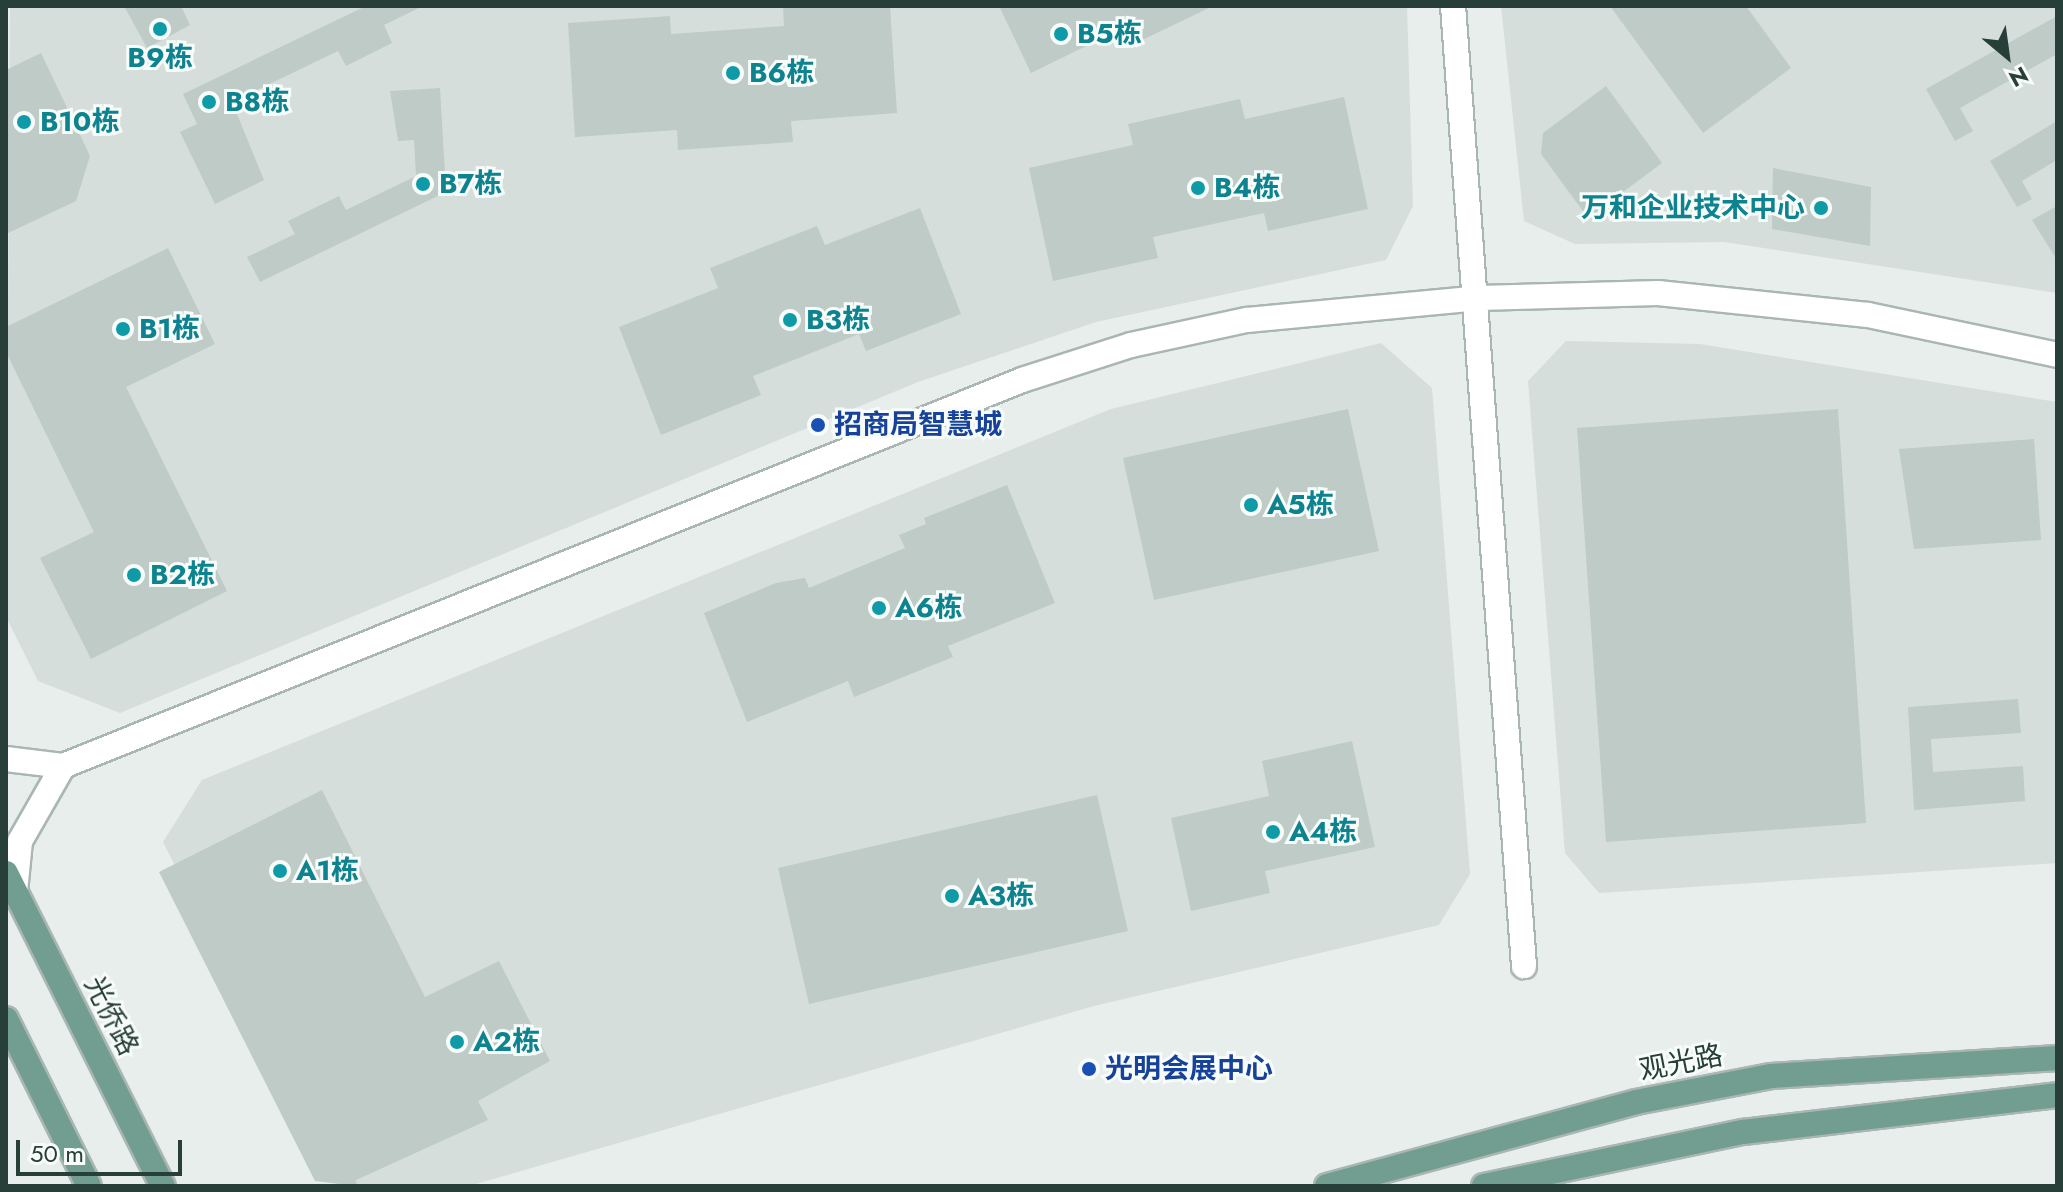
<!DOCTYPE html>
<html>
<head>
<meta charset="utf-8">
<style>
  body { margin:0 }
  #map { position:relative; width:2063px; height:1192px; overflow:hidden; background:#e7eeeb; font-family:Jost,"Noto Sans SC",sans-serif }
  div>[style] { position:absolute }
  .built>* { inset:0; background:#d5deda }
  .building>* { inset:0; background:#bfcbc7 }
  .roads { filter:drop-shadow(2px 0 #aab6b2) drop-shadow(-2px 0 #aab6b2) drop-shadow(0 2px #aab6b2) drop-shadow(0 -2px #aab6b2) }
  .minor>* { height:24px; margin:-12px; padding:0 12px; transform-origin:12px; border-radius:12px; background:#fff }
  .major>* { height:24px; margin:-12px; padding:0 12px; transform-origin:12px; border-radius:12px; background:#719e91 }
  .dots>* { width:22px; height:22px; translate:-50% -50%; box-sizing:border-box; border:4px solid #f7fbf9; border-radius:50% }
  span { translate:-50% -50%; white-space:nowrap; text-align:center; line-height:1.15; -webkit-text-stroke:6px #f7fbf9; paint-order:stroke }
  .culture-label { font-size:28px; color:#0d838f; font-weight:700 }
  .left { translate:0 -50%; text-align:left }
  .right { translate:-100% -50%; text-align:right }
  .transit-label { font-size:28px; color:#164399; font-weight:700 }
  .street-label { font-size:28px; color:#273f38 }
  .frame { position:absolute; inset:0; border:8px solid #273f38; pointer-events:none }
  .north { position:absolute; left:1967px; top:16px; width:80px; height:80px; -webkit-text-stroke:6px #f7fbf9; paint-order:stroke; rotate:151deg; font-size:22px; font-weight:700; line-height:32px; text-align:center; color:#273f38 }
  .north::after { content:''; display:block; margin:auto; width:28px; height:36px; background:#273f38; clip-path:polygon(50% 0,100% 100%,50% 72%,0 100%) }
  .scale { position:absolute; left:16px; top:1140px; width:166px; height:36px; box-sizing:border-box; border:4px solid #273f38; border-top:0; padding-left:10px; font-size:24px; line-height:28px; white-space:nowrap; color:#273f38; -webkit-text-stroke:6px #f7fbf9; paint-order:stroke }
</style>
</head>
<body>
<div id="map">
  <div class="built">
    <div style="clip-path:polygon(10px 6px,1407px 6px,1413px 206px,1386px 260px,1096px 322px,918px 382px,120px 713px,38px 681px,6px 617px)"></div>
    <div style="clip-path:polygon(1501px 6px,2057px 6px,2057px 293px,1724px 242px,1575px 244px,1524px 221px)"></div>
    <div style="clip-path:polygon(1566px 341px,1700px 344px,2057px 402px,2057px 863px,1599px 893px,1565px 853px,1528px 381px)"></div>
    <div style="clip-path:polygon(1381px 343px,1432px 388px,1470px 874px,1439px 925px,1094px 1006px,469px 1186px,337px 1186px,163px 842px,202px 780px,1111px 409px)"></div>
  </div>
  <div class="building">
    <div style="clip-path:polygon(124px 6px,181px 6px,190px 25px,147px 48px)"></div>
    <div style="clip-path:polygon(366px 6px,423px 6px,384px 25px,392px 43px,346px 66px,338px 51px,232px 102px,264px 180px,215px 204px,180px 132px,197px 124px,183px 94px)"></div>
    <div style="clip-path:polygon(783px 6px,890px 6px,897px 113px,791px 121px,793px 142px,678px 150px,677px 130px,575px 137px,568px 23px,670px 16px,671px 34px,784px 26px)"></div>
    <div style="clip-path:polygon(999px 6px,1213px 6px,1136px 43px,1127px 26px,1031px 73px)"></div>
    <div style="clip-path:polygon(1610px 6px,1746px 6px,1791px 68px,1703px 133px)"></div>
    <div style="clip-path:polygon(2057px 16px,2057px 54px,1960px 108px,1973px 131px,1955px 141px,1926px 89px)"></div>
    <div style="clip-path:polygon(41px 53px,90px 156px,76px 201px,6px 234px,6px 70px)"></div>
    <div style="clip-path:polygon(1606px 86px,1662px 163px,1588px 218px,1541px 154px,1543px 133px)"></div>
    <div style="clip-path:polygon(440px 88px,446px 192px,260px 282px,247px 257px,295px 234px,288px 221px,339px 196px,346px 210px,416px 176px,414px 140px,398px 141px,390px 91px)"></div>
    <div style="clip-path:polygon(1344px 97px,1368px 209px,1268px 231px,1264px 213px,1153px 237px,1158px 258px,1053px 281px,1029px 168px,1133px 145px,1128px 124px,1240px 99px,1245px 119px)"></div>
    <div style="clip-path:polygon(2057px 121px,2057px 160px,2022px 181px,2032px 199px,2017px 207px,1990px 161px)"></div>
    <div style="clip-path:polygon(1773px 168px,1871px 187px,1870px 246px,1772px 229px)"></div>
    <div style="clip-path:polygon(2057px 206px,2057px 260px,2032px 220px)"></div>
    <div style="clip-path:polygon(920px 208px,961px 314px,866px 351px,859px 334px,753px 376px,761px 395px,661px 435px,619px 327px,718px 288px,710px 268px,817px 226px,825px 245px)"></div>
    <div style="clip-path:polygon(168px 248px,215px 344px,126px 387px,227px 591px,91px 659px,40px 558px,94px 532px,6px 352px,6px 327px)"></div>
    <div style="clip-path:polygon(1348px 409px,1379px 551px,1154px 600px,1123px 458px)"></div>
    <div style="clip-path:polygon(1838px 409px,1866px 823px,1606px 842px,1577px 428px)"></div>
    <div style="clip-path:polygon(2034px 439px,2041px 540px,1914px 549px,1899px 449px)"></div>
    <div style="clip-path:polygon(1007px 485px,1055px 603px,948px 646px,953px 657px,854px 697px,848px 681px,747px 722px,704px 613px,776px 583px,805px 578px,809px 588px,905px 548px,899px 535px,926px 524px,924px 518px)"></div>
    <div style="clip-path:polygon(2018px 699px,2021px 733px,1931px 739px,1933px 772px,2023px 766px,2025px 801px,1914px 810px,1908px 707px)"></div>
    <div style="clip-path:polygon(1352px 741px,1375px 847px,1265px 871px,1270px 893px,1191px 911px,1171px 818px,1269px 796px,1262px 761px)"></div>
    <div style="clip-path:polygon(322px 790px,425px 997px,499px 961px,550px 1061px,478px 1101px,488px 1120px,356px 1180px,357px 1186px,315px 1181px,159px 872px)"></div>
    <div style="clip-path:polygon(1097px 795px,1128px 931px,809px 1004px,778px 868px)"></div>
  </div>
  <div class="roads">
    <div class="minor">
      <div style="left:1453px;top:6px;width:963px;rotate:85.77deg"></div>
      <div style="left:6px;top:759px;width:57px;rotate:7deg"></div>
      <div style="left:63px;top:766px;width:1034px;rotate:-21.92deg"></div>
      <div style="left:1022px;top:380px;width:114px;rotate:-17.8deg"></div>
      <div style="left:1131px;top:345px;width:119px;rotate:-12.2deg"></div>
      <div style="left:1247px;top:320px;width:233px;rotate:-5.4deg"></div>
      <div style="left:1479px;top:298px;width:179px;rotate:-1.6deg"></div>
      <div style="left:1658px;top:293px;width:211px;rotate:6deg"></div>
      <div style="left:1868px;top:315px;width:193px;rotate:11.9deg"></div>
      <div style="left:15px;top:892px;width:51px;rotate:-84.4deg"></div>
      <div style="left:20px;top:841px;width:86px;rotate:-60.2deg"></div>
    </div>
    <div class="major">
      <div style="left:6px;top:873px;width:350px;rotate:63.4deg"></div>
      <div style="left:6px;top:1019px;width:186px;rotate:63.6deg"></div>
      <div style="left:1327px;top:1186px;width:320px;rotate:-15.2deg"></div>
      <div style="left:1636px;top:1102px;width:137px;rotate:-10.9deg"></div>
      <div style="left:1771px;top:1076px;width:287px;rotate:-3.6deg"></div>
      <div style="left:1484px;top:1186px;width:265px;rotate:-11.8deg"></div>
      <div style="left:1743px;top:1132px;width:316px;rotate:-6.7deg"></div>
    </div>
  </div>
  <div class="dots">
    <div style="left:160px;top:29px;background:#0f9aa8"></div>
    <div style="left:1061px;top:34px;background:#0f9aa8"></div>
    <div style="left:733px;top:73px;background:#0f9aa8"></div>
    <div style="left:209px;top:102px;background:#0f9aa8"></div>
    <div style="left:24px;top:122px;background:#0f9aa8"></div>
    <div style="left:423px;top:184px;background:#0f9aa8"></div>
    <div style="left:1198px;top:188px;background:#0f9aa8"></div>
    <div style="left:1821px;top:208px;background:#0f9aa8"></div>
    <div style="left:790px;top:320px;background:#0f9aa8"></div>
    <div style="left:123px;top:329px;background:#0f9aa8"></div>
    <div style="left:818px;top:425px;background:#1a4fb4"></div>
    <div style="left:1251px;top:505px;background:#0f9aa8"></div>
    <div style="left:134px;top:575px;background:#0f9aa8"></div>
    <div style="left:879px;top:608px;background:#0f9aa8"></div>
    <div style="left:1273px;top:832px;background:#0f9aa8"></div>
    <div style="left:280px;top:871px;background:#0f9aa8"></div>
    <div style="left:952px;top:896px;background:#0f9aa8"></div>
    <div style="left:457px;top:1042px;background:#0f9aa8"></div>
    <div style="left:1089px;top:1069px;background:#1a4fb4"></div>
  </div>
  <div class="culture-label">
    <span class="left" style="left:1077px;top:34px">B5栋</span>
    <span style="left:160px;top:58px">B9栋</span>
    <span class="left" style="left:749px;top:73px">B6栋</span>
    <span class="left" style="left:225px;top:102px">B8栋</span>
    <span class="left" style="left:40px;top:122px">B10栋</span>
    <span class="left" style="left:439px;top:184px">B7栋</span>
    <span class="left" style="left:1214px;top:188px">B4栋</span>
    <span class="right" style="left:1805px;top:208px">万和企业技术中心</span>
    <span class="left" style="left:806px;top:320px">B3栋</span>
    <span class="left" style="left:139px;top:329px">B1栋</span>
    <span class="left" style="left:1267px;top:505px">A5栋</span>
    <span class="left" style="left:150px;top:575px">B2栋</span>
    <span class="left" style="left:895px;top:608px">A6栋</span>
    <span class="left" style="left:1289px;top:832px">A4栋</span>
    <span class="left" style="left:296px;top:871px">A1栋</span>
    <span class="left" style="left:968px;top:896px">A3栋</span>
    <span class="left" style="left:473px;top:1042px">A2栋</span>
  </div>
  <div class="transit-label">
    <span class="left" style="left:834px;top:425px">招商局智慧城</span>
    <span class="left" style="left:1105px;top:1069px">光明会展中心</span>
  </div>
  <div class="street-label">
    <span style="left:111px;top:1016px;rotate:63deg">光侨路</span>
    <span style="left:1681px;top:1063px;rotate:-11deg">观光路</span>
  </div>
  <div class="frame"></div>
  <div class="north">N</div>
  <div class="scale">50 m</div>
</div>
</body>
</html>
